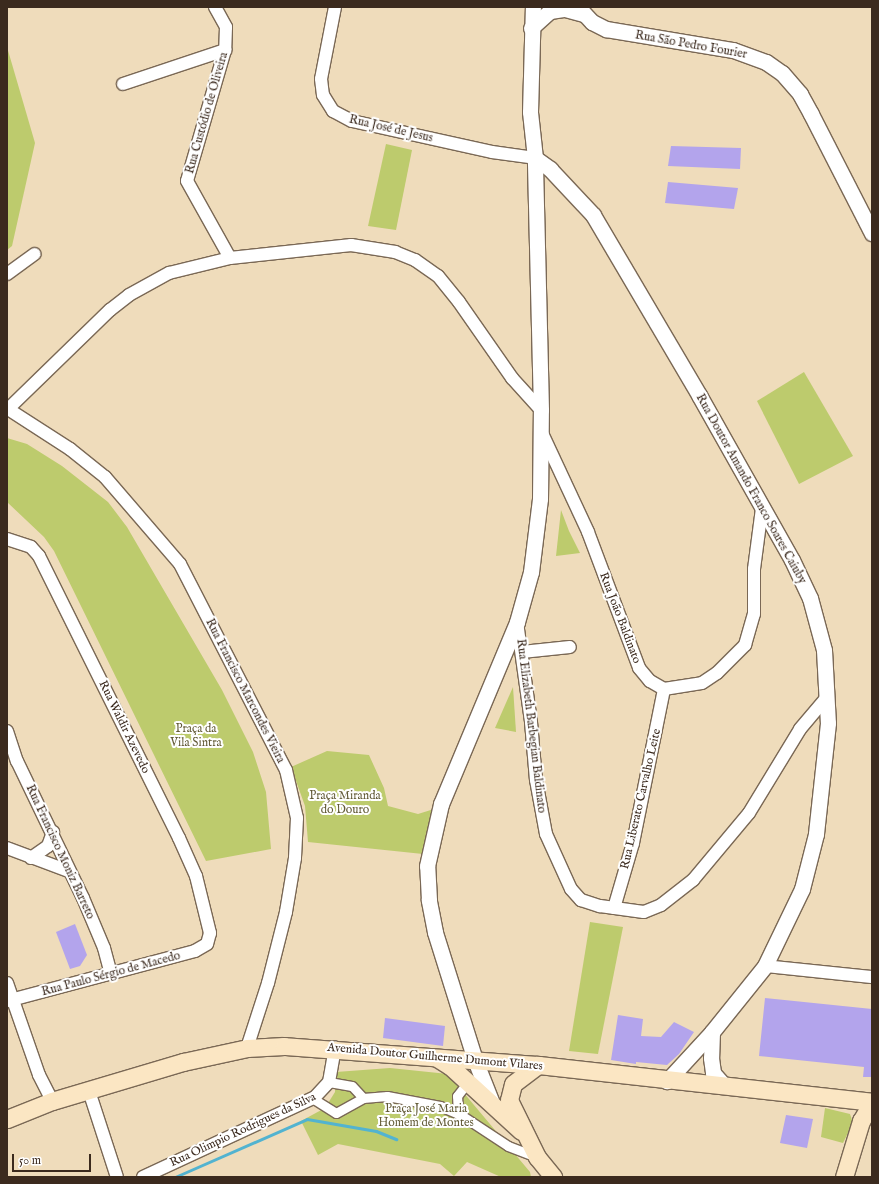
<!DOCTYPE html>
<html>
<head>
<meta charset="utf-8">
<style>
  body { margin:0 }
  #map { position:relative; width:879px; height:1184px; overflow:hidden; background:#efdcbb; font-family:"IM FELL English",serif }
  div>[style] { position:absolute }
  .green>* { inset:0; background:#bdcb6d }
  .stream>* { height:3px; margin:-1.5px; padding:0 1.5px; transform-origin:1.5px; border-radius:1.5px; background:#52b3d0 }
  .building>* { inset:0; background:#b3a4ec }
  .roads { filter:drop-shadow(1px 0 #7a6855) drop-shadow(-1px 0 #7a6855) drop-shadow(0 1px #7a6855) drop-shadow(0 -1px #7a6855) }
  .pedestrian>* { height:9px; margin:-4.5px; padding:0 4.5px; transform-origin:4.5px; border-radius:4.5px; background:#fff }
  .minor>* { height:12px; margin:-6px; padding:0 6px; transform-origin:6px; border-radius:6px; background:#fff }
  .tertiary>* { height:15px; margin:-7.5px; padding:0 7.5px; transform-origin:7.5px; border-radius:7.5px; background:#fff }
  .secondary>* { height:17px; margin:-8.5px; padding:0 8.5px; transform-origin:8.5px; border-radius:8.5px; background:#fbe6c3 }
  span { translate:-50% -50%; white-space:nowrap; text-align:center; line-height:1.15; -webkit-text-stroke:4px #fff; paint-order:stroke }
  .street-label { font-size:12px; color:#3b2a1e }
  .park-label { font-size:12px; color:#625a36 }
  .frame { position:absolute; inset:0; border:8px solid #3b2a1e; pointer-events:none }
  .scale { position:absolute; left:12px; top:1154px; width:79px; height:18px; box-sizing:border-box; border:2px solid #3b2a1e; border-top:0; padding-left:5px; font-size:12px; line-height:14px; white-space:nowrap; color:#3b2a1e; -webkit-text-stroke:3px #fff; paint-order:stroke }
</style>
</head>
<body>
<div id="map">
  <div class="green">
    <div style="clip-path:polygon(7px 47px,35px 143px,12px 246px,7px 250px)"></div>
    <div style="clip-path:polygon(386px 144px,412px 150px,396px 230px,368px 226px)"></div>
    <div style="clip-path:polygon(804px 372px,853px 456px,799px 484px,757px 401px)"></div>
    <div style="clip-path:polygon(7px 438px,27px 444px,62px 466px,108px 502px,127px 527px,222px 690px,253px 752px,266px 792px,271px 849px,206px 861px,54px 551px,44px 537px,7px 502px)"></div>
    <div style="clip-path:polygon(561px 510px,569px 531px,580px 553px,556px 556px)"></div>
    <div style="clip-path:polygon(513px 687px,516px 732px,495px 728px)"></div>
    <div style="clip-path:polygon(327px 751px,369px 755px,384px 788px,388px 806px,418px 814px,434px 809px,423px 854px,308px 842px,305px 806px,291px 767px)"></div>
    <div style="clip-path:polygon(590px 922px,623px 927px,598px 1054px,569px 1051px)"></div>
    <div style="clip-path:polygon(390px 1068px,448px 1074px,530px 1172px,531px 1177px,501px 1177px,467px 1162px,454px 1176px,440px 1164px,338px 1144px,318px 1155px,301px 1121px,325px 1108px,335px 1092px,336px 1072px)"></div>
    <div style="clip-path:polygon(825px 1108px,850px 1114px,853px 1123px,843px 1143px,821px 1137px)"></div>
  </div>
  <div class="stream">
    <div style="left:175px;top:1177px;width:144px;rotate:-23.7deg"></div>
    <div style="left:307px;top:1119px;width:70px;rotate:9.9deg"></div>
    <div style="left:376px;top:1131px;width:22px;rotate:22deg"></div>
  </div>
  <div class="building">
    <div style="clip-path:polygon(671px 146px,741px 148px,740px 169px,668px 166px)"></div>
    <div style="clip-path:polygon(668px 182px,738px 188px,734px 209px,665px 203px)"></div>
    <div style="clip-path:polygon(75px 924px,87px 955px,80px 966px,70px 969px,56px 932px)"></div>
    <div style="clip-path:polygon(765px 998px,872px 1009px,872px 1077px,863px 1077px,864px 1067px,759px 1056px)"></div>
    <div style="clip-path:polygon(618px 1015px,643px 1019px,641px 1036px,661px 1037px,674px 1022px,694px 1032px,679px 1054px,667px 1065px,636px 1062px,636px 1064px,611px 1060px)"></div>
    <div style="clip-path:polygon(385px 1018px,445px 1026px,443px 1046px,383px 1038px)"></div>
    <div style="clip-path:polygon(786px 1115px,813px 1119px,807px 1148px,780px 1143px)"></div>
  </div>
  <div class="roads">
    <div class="pedestrian">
      <div style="left:329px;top:1082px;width:23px;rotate:10deg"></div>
      <div style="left:352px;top:1086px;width:16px;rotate:47deg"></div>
      <div style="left:312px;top:1098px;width:28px;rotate:32deg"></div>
      <div style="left:336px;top:1113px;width:31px;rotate:-29deg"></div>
      <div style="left:363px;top:1098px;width:24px;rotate:-5deg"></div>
      <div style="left:387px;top:1096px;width:54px;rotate:10.7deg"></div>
      <div style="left:440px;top:1106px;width:23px;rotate:23deg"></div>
      <div style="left:461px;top:1115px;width:56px;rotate:33.4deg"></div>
      <div style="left:508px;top:1146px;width:30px;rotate:21deg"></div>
      <div style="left:458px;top:1114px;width:18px;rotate:-93deg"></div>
      <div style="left:457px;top:1096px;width:18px;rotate:-52deg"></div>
    </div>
    <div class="minor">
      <div style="left:215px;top:7px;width:23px;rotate:61deg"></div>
      <div style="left:226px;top:27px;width:23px;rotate:92deg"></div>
      <div style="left:225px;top:50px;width:136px;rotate:106.2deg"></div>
      <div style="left:187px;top:181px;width:88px;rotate:60.8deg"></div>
      <div style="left:335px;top:7px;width:73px;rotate:101deg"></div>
      <div style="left:321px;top:79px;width:16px;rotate:83deg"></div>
      <div style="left:323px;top:95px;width:19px;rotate:58deg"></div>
      <div style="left:333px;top:111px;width:21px;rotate:28deg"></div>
      <div style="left:352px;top:121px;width:143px;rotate:12.5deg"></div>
      <div style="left:492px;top:152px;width:43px;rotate:7.9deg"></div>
      <div style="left:123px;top:84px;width:108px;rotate:-18.4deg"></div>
      <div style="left:7px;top:274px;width:34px;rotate:-36deg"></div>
      <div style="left:8px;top:409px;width:74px;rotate:32.8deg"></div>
      <div style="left:70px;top:449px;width:45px;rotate:38.7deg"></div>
      <div style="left:105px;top:477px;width:115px;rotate:49.2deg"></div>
      <div style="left:180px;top:564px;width:232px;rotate:62.8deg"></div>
      <div style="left:286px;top:770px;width:49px;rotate:77.1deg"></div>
      <div style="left:297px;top:818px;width:40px;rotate:92.9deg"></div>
      <div style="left:295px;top:858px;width:55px;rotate:99.5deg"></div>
      <div style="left:286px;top:912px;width:73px;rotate:104.2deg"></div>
      <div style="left:268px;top:983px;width:68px;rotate:107.9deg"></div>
      <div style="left:7px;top:410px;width:144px;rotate:-44.2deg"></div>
      <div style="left:110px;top:310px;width:24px;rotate:-38deg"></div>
      <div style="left:129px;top:295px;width:46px;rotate:-28.8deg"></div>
      <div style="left:169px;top:273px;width:63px;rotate:-13.8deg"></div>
      <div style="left:230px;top:258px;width:122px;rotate:-6.1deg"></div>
      <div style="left:351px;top:245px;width:45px;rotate:9deg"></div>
      <div style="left:395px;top:252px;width:22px;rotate:22deg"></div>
      <div style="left:415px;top:260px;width:28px;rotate:35deg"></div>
      <div style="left:438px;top:276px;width:33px;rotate:51deg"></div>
      <div style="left:459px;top:302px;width:93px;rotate:55.1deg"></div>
      <div style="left:512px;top:378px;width:43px;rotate:47.8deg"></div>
      <div style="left:541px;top:431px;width:111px;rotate:65deg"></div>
      <div style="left:588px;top:532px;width:145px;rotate:69.4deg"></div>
      <div style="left:639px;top:668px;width:17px;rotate:50deg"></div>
      <div style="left:650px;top:681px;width:16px;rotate:30deg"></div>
      <div style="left:664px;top:689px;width:38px;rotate:-9deg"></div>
      <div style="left:702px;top:683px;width:18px;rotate:-34deg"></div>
      <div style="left:717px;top:673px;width:40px;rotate:-45deg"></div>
      <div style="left:745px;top:645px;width:32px;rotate:-74deg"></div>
      <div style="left:754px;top:614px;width:45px;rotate:-90deg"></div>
      <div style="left:754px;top:569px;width:62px;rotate:-82.5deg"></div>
      <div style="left:7px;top:539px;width:25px;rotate:18deg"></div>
      <div style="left:31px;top:547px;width:12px;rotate:48deg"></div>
      <div style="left:39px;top:556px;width:315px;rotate:63.6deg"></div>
      <div style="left:179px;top:838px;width:42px;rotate:65.9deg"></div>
      <div style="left:196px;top:876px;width:59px;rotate:76.2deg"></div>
      <div style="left:210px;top:933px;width:11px;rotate:105deg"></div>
      <div style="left:207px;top:944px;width:14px;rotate:150deg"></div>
      <div style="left:195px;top:951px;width:195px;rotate:165.1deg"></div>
      <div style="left:517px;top:622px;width:101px;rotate:82deg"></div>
      <div style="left:531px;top:722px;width:58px;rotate:85.1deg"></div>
      <div style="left:536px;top:780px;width:55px;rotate:79.5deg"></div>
      <div style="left:546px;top:834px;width:60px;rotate:65.6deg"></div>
      <div style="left:571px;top:889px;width:15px;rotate:48deg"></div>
      <div style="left:581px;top:900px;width:20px;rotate:18deg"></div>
      <div style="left:600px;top:906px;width:44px;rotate:7.8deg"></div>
      <div style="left:644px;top:912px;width:18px;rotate:-22deg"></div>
      <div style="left:661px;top:905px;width:41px;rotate:-38deg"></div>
      <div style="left:693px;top:880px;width:87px;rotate:-50.1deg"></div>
      <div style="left:749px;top:813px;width:98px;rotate:-58.7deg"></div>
      <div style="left:800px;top:729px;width:43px;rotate:-49.7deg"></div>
      <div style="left:522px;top:652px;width:48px;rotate:-5.9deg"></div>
      <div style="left:7px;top:731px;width:32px;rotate:72deg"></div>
      <div style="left:17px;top:761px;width:152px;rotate:64.3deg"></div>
      <div style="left:83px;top:898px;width:54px;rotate:67.2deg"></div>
      <div style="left:104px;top:948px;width:27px;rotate:75deg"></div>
      <div style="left:7px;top:848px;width:66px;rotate:20.4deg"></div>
      <div style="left:31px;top:858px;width:21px;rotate:-35deg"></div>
      <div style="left:48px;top:846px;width:15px;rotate:-70deg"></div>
      <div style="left:614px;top:908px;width:68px;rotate:-73.7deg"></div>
      <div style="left:633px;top:843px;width:157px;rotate:-78.6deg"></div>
      <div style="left:765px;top:966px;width:108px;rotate:5.9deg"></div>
      <div style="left:7px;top:983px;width:97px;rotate:70.8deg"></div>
      <div style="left:39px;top:1075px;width:29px;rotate:63deg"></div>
      <div style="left:89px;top:1091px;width:90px;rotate:72deg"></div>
      <div style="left:143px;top:1177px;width:190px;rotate:-24.9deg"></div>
      <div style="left:315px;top:1097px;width:21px;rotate:-47deg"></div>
      <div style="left:329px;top:1082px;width:35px;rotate:-80deg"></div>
    </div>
    <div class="tertiary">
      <div style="left:578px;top:7px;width:21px;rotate:47deg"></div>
      <div style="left:592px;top:22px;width:16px;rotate:27deg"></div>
      <div style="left:606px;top:29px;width:129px;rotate:9.4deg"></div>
      <div style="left:733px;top:50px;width:35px;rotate:20deg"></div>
      <div style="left:766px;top:62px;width:19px;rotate:35deg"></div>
      <div style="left:782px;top:73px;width:28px;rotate:49deg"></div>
      <div style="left:800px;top:94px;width:23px;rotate:61deg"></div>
      <div style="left:811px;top:114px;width:134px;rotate:62.9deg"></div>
      <div style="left:531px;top:28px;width:25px;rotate:-42deg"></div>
      <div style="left:550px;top:11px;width:15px;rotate:-8deg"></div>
      <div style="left:565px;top:9px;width:20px;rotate:15deg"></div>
      <div style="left:535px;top:158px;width:19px;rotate:36deg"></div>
      <div style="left:550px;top:169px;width:63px;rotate:46.9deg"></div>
      <div style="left:593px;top:215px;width:209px;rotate:59.5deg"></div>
      <div style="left:699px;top:395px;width:189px;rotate:60.6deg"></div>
      <div style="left:792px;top:560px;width:42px;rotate:64.7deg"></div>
      <div style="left:810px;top:598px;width:54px;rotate:74.9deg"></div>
      <div style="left:824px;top:650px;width:73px;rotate:86.9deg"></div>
      <div style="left:828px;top:723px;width:112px;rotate:96.2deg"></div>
      <div style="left:816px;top:834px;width:57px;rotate:104.3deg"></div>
      <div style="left:802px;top:889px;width:85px;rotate:115.7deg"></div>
      <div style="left:765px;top:966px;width:85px;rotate:128.8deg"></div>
      <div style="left:712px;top:1032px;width:67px;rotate:132.6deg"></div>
      <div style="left:712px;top:1032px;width:26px;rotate:92deg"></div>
      <div style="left:711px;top:1058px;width:15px;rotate:82deg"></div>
      <div style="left:713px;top:1073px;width:15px;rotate:48deg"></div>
      <div style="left:492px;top:1103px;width:46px;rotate:-111.6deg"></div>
      <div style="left:475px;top:1060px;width:134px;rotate:-107.4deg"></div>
      <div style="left:435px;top:932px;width:33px;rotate:-101deg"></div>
      <div style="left:429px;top:900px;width:34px;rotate:-93deg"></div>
      <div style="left:427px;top:866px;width:64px;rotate:-77.3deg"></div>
      <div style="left:441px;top:804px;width:197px;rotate:-67.3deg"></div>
      <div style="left:517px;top:622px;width:52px;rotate:-74.4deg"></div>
      <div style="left:531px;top:572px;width:74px;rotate:-83deg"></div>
      <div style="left:540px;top:499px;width:89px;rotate:-89.4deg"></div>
      <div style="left:541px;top:410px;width:252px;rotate:-91.4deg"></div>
      <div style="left:535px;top:158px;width:46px;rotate:-96.2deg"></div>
      <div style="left:530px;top:112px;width:105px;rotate:-88.4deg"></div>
    </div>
    <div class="secondary">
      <div style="left:437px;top:1058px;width:15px;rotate:32deg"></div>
      <div style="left:450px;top:1066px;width:96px;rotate:42.5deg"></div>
      <div style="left:538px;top:1065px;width:31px;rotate:143deg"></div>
      <div style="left:513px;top:1084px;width:16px;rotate:104deg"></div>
      <div style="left:509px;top:1100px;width:64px;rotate:63.8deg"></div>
      <div style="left:537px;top:1157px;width:26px;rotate:51deg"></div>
      <div style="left:7px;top:1119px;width:48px;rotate:-21.8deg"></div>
      <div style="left:52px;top:1101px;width:137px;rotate:-16.6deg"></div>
      <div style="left:183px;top:1062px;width:66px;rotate:-12.3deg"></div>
      <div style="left:247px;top:1048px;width:37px;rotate:-3deg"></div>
      <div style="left:284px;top:1046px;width:255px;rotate:4.3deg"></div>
      <div style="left:538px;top:1065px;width:336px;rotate:6.3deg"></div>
      <div style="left:844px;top:1177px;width:59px;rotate:-73.1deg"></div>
      <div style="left:861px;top:1121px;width:21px;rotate:-59deg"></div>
    </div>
  </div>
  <div class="street-label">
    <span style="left:691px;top:45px;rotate:10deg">Rua São Pedro Fourier</span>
    <span style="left:207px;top:113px;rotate:-74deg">Rua Custódio de Oliveira</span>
    <span style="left:391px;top:129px;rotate:13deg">Rua José de Jesus</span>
    <span style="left:751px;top:489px;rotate:61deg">Rua Doutor Amando Franco Soares Caiuby</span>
    <span style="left:620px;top:618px;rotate:69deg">Rua João Baldinato</span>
    <span style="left:245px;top:691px;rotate:63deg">Rua Francisco Marcondes Vieira</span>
    <span style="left:531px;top:726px;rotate:83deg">Rua Elizabeth Barbegian Baldinato</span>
    <span style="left:124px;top:727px;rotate:64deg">Rua Waldir Azevedo</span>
    <span style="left:641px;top:799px;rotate:-77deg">Rua Liberato Carvalho Leite</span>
    <span style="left:60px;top:852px;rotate:65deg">Rua Francisco Moniz Barreto</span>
    <span style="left:111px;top:974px;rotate:-15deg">Rua Paulo Sérgio de Macedo</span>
    <span style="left:435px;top:1057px;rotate:5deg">Avenida Doutor Guilherme Dumont Vilares</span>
    <span style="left:243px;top:1130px;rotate:-25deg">Rua Olimpio Rodrigues da Silva</span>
  </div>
  <div class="park-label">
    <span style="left:196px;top:736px">Praça da<br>Vila Sintra</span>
    <span style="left:345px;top:803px">Praça Miranda<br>do Douro</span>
    <span style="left:426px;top:1116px">Praça José Maria<br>Homem de Montes</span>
  </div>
  <div class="frame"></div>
  <div class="scale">50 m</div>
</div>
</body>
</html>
